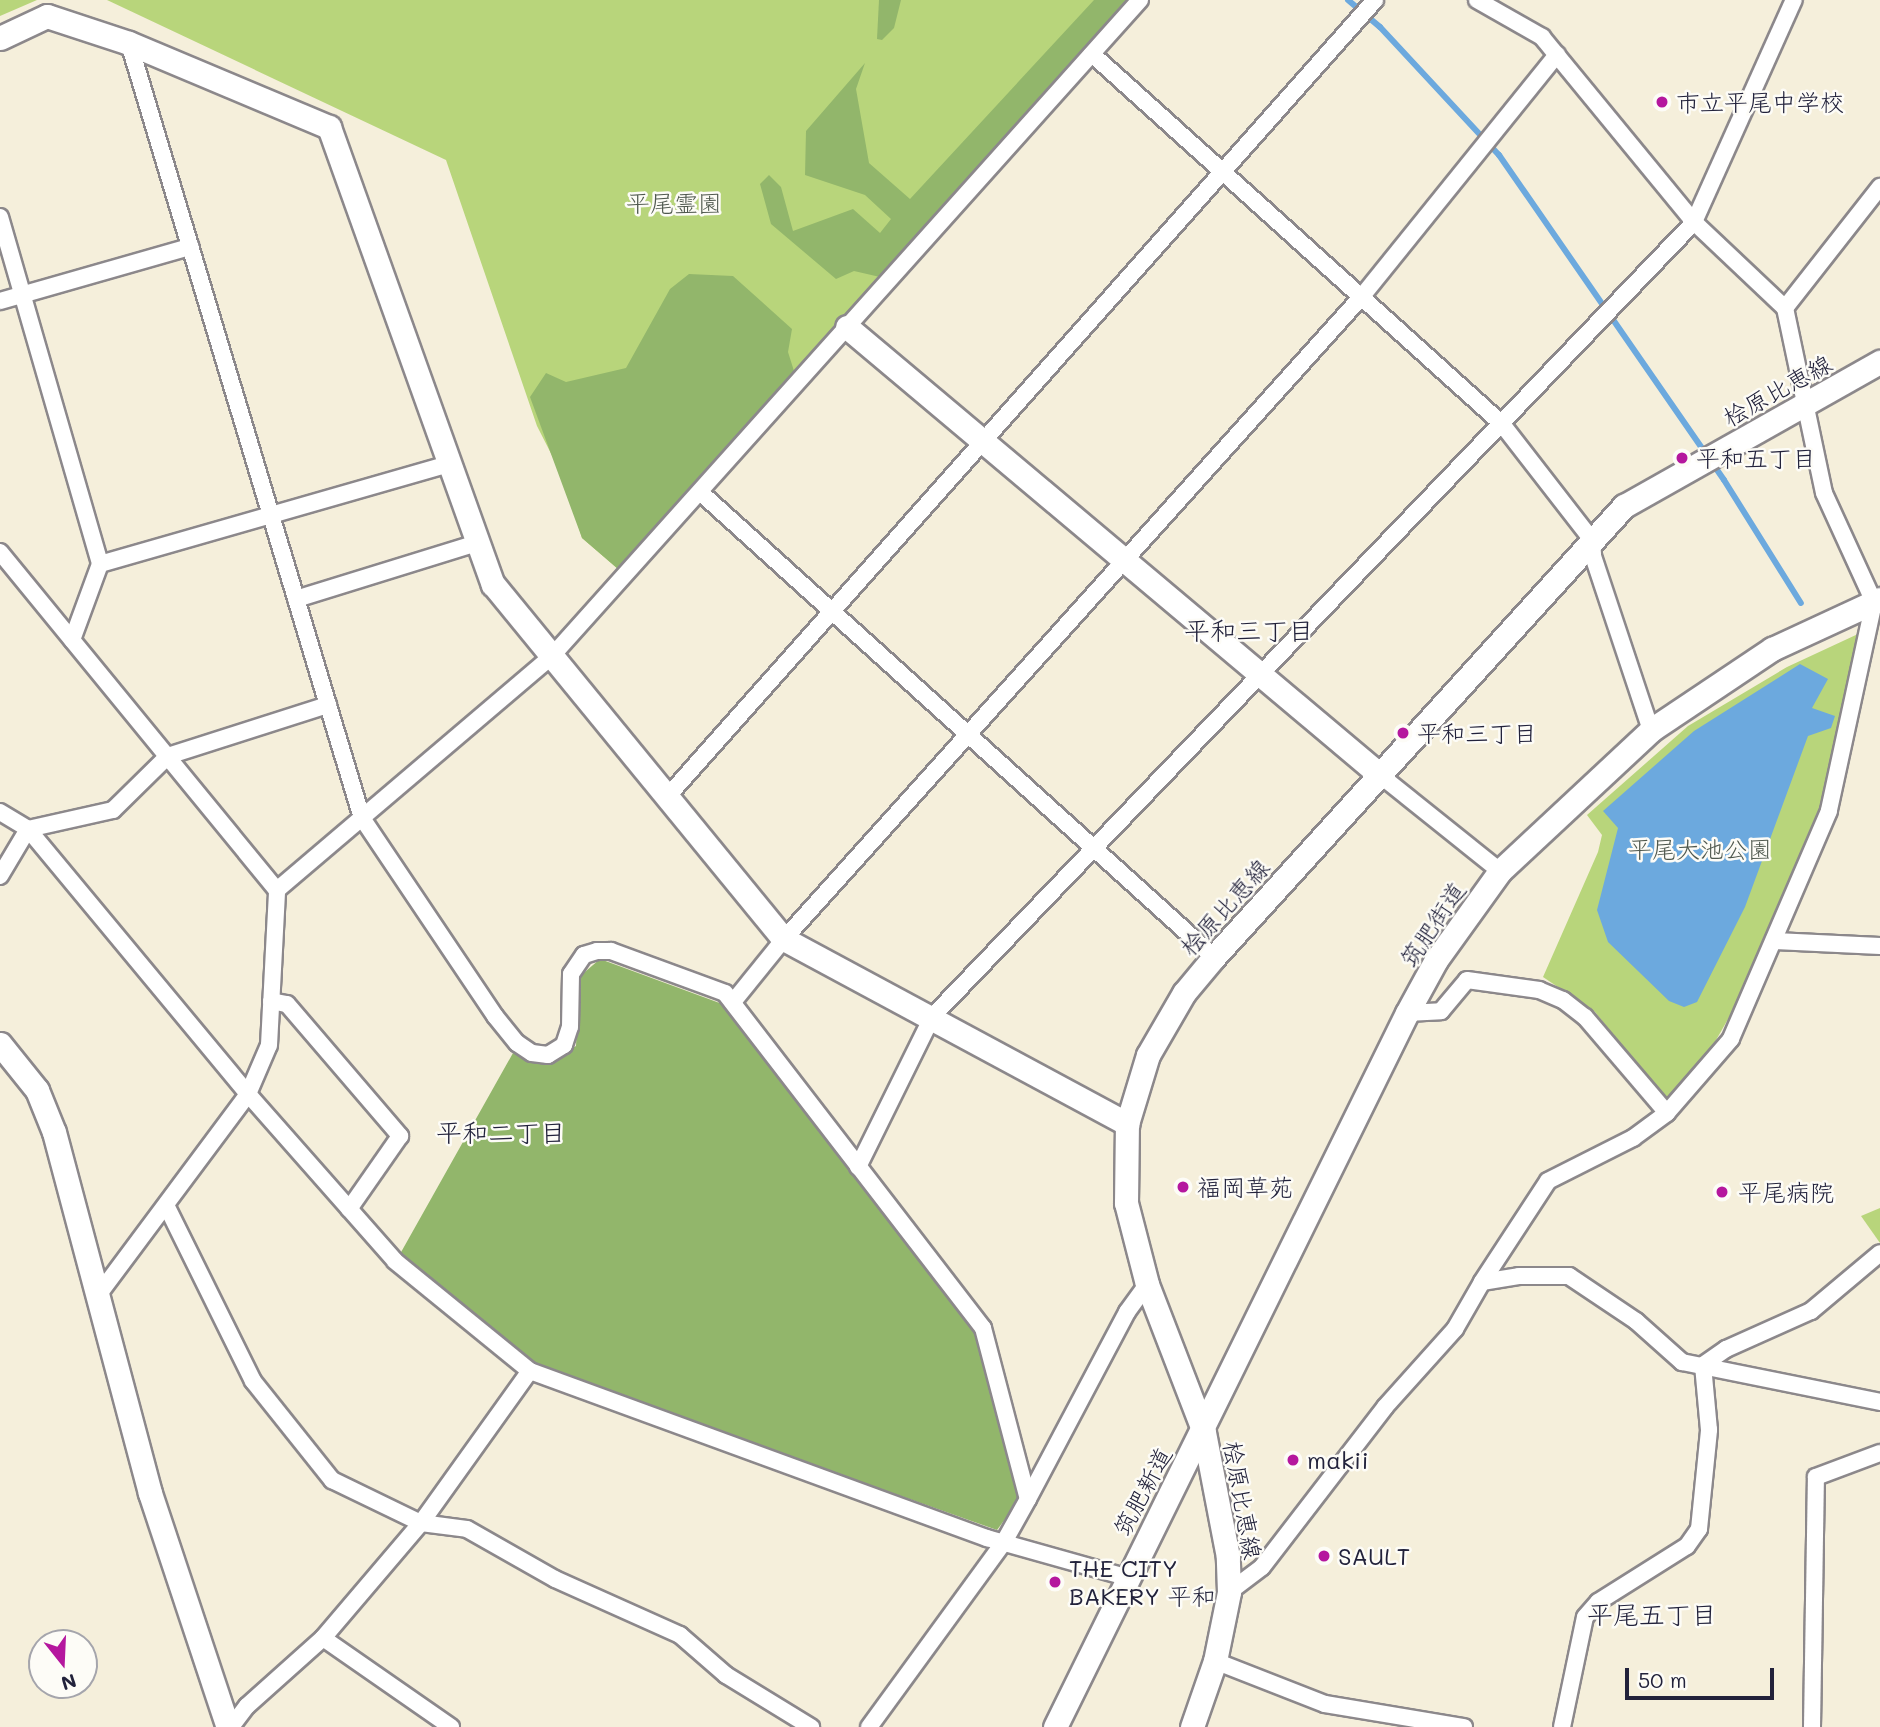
<!DOCTYPE html>
<html>
<head>
<meta charset="utf-8">
<style>
  body { margin:0 }
  #map { position:relative; width:1880px; height:1727px; overflow:hidden; background:#f5efdb; font-family:Mali,"Klee One",sans-serif }
  div>[style] { position:absolute }
  .green>* { inset:0; background:#b8d57b }
  .forest>* { inset:0; background:#92b66b }
  .water>* { inset:0; background:#6ca9de }
  .stream>* { height:6px; margin:-3px; padding:0 3px; transform-origin:3px; border-radius:3px; background:#6ca9de }
  .roads { filter:drop-shadow(2px 0 #8c888b) drop-shadow(-2px 0 #8c888b) drop-shadow(0 2px #8c888b) drop-shadow(0 -2px #8c888b) }
  .street>* { height:16px; margin:-8px; padding:0 8px; transform-origin:8px; border-radius:8px; background:#fff }
  .secondary>* { height:23px; margin:-11.5px; padding:0 11.5px; transform-origin:11.5px; border-radius:11.5px; background:#fff }
  .dots>* { width:19px; height:19px; translate:-50% -50%; box-sizing:border-box; border:4px solid #fdfcf7; border-radius:50% }
  span { translate:-50% -50%; white-space:nowrap; text-align:center; line-height:1.15; -webkit-text-stroke:5px #fdfcf7; paint-order:stroke }
  .poi-label { font-size:24px; color:#22223b }
  .left { translate:0 -50%; text-align:left }
  .park-label { font-size:24px; color:#4f584e }
  .street-label { font-size:24px; color:#22223b }
  .neighbourhood-label { font-size:26px; color:#22223b }
  .north { position:absolute; left:28px; top:1629px; width:70px; height:70px; box-sizing:border-box; background:#fdfcf7; border:2px solid #a5a5ac; border-radius:50%; rotate:162deg; font-size:19px; font-weight:700; line-height:28px; text-align:center; color:#22223b }
  .north::after { content:''; display:block; margin:auto; width:24px; height:32px; background:#b5179e; clip-path:polygon(50% 0,100% 100%,50% 72%,0 100%) }
  .scale { position:absolute; left:1625px; top:1668px; width:149px; height:32px; box-sizing:border-box; border:4px solid #22223b; border-top:0; padding-left:9px; font-size:21px; line-height:24px; white-space:nowrap; color:#22223b; -webkit-text-stroke:5px #fdfcf7; paint-order:stroke }
</style>
</head>
<body>
<div id="map">
  <div class="green">
    <div style="clip-path:polygon(0 0,37px 0,0 16px)"></div>
    <div style="clip-path:polygon(107px 0,1131px 0,618px 569px,582px 538px,564px 479px,537px 426px,446px 160px)"></div>
    <div style="clip-path:polygon(1858px 634px,1820px 816px,1755px 972px,1704px 1061px,1667px 1102px,1595px 1012px,1543px 977px,1598px 852px,1602px 835px,1587px 815px,1688px 726px,1787px 667px)"></div>
    <div style="clip-path:polygon(1880px 1208px,1880px 1243px,1861px 1216px)"></div>
  </div>
  <div class="forest">
    <div style="clip-path:polygon(879px 0,901px 0,894px 28px,882px 40px,877px 39px)"></div>
    <div style="clip-path:polygon(1094px 0,1131px 0,880px 277px,854px 271px,836px 279px,771px 224px,760px 184px,769px 175px,781px 187px,793px 231px,853px 209px,880px 233px,891px 219px,865px 195px,805px 175px,806px 131px,865px 63px,856px 89px,869px 163px,910px 199px)"></div>
    <div style="clip-path:polygon(689px 274px,733px 276px,792px 329px,788px 352px,794px 371px,618px 569px,582px 538px,530px 397px,546px 373px,566px 382px,626px 368px,670px 289px)"></div>
    <div style="clip-path:polygon(600px 959px,725px 1005px,975px 1333px,1018px 1491px,1017px 1503px,997px 1530px,540px 1368px,400px 1254px,513px 1053px,547px 1063px,576px 1046px,579px 977px)"></div>
  </div>
  <div class="water">
    <div style="clip-path:polygon(1800px 664px,1828px 679px,1812px 708px,1835px 716px,1831px 728px,1808px 736px,1745px 907px,1697px 1002px,1684px 1007px,1669px 1001px,1608px 942px,1597px 910px,1618px 828px,1603px 811px,1694px 731px)"></div>
  </div>
  <div class="stream">
    <div style="left:1348px;top:0;width:42px;rotate:40.2deg"></div>
    <div style="left:1380px;top:27px;width:175px;rotate:47.1deg"></div>
    <div style="left:1499px;top:155px;width:395px;rotate:55.3deg"></div>
    <div style="left:1724px;top:480px;width:145px;rotate:58deg"></div>
  </div>
  <div class="roads">
    <div class="street">
      <div style="left:1477px;top:0;width:75px;rotate:29.6deg"></div>
      <div style="left:1542px;top:37px;width:239px;rotate:50.6deg"></div>
      <div style="left:1694px;top:222px;width:125px;rotate:43.4deg"></div>
      <div style="left:1785px;top:308px;width:189px;rotate:78.1deg"></div>
      <div style="left:1824px;top:493px;width:120px;rotate:65.4deg"></div>
      <div style="left:1874px;top:602px;width:214px;rotate:102.2deg"></div>
      <div style="left:1829px;top:811px;width:248px;rotate:113.3deg"></div>
      <div style="left:1731px;top:1039px;width:98px;rotate:130.9deg"></div>
      <div style="left:1667px;top:1113px;width:42px;rotate:143.7deg"></div>
      <div style="left:1633px;top:1138px;width:95px;rotate:153.2deg"></div>
      <div style="left:1548px;top:1181px;width:121px;rotate:123.2deg"></div>
      <div style="left:1482px;top:1282px;width:37px;rotate:-9deg"></div>
      <div style="left:1519px;top:1276px;width:50px"></div>
      <div style="left:1569px;top:1276px;width:81px;rotate:33.9deg"></div>
      <div style="left:1636px;top:1321px;width:62px;rotate:41.7deg"></div>
      <div style="left:1682px;top:1362px;width:202px;rotate:11.4deg"></div>
      <div style="left:129px;top:43px;width:809px;rotate:73.27deg"></div>
      <div style="left:362px;top:818px;width:239px;rotate:56.1deg"></div>
      <div style="left:495px;top:1016px;width:35px;rotate:51deg"></div>
      <div style="left:517px;top:1043px;width:18px;rotate:34deg"></div>
      <div style="left:532px;top:1053px;width:16px;rotate:7deg"></div>
      <div style="left:548px;top:1055px;width:19px;rotate:-32deg"></div>
      <div style="left:564px;top:1045px;width:19px;rotate:-72deg"></div>
      <div style="left:570px;top:1027px;width:53px;rotate:-88.9deg"></div>
      <div style="left:571px;top:974px;width:23px;rotate:-56deg"></div>
      <div style="left:584px;top:955px;width:14px;rotate:-17deg"></div>
      <div style="left:597px;top:951px;width:14px"></div>
      <div style="left:611px;top:951px;width:121px;rotate:20.2deg"></div>
      <div style="left:725px;top:993px;width:423px;rotate:52.4deg"></div>
      <div style="left:983px;top:1328px;width:177px;rotate:75.3deg"></div>
      <div style="left:1028px;top:1499px;width:49px;rotate:119.2deg"></div>
      <div style="left:1004px;top:1542px;width:229px;rotate:126.1deg"></div>
      <div style="left:1092px;top:54px;width:552px;rotate:42.06deg"></div>
      <div style="left:1502px;top:424px;width:147px;rotate:52.2deg"></div>
      <div style="left:1592px;top:540px;width:16px;rotate:86deg"></div>
      <div style="left:1593px;top:556px;width:183px;rotate:71.6deg"></div>
      <div style="left:0;top:217px;width:361px;rotate:73.9deg"></div>
      <div style="left:100px;top:564px;width:81px;rotate:110.2deg"></div>
      <div style="left:0;top:301px;width:198px;rotate:-15.9deg"></div>
      <div style="left:1785px;top:308px;width:154px;rotate:-51.9deg"></div>
      <div style="left:700px;top:492px;width:693px;rotate:42.13deg"></div>
      <div style="left:0;top:552px;width:437px;rotate:50.7deg"></div>
      <div style="left:100px;top:564px;width:362px;rotate:-16deg"></div>
      <div style="left:296px;top:599px;width:189px;rotate:-17.2deg"></div>
      <div style="left:1380px;top:775px;width:154px;rotate:38.7deg"></div>
      <div style="left:667px;top:797px;width:1066px;rotate:-48.38deg"></div>
      <div style="left:0;top:812px;width:33px;rotate:31deg"></div>
      <div style="left:28px;top:829px;width:344px;rotate:50.3deg"></div>
      <div style="left:248px;top:1094px;width:222px;rotate:48.6deg"></div>
      <div style="left:395px;top:1261px;width:174px;rotate:39.2deg"></div>
      <div style="left:530px;top:1371px;width:487px;rotate:20.1deg"></div>
      <div style="left:987px;top:1538px;width:144px;rotate:15.7deg"></div>
      <div style="left:0;top:876px;width:55px;rotate:-59.2deg"></div>
      <div style="left:28px;top:829px;width:87px;rotate:-12.6deg"></div>
      <div style="left:113px;top:810px;width:77px;rotate:-44.5deg"></div>
      <div style="left:168px;top:756px;width:168px;rotate:-17.7deg"></div>
      <div style="left:1775px;top:941px;width:105px;rotate:2.7deg"></div>
      <div style="left:271px;top:1001px;width:16px;rotate:11deg"></div>
      <div style="left:287px;top:1004px;width:174px;rotate:49.4deg"></div>
      <div style="left:400px;top:1136px;width:89px;rotate:124.9deg"></div>
      <div style="left:733px;top:1002px;width:81px;rotate:-51deg"></div>
      <div style="left:784px;top:939px;width:866px;rotate:-48.04deg"></div>
      <div style="left:1363px;top:295px;width:309px;rotate:-51.1deg"></div>
      <div style="left:1407px;top:1013px;width:34px;rotate:-3deg"></div>
      <div style="left:1441px;top:1011px;width:40px;rotate:-50deg"></div>
      <div style="left:1467px;top:980px;width:73px;rotate:7.9deg"></div>
      <div style="left:1539px;top:990px;width:26px;rotate:23deg"></div>
      <div style="left:1563px;top:1000px;width:28px;rotate:38deg"></div>
      <div style="left:1585px;top:1017px;width:126px;rotate:49.5deg"></div>
      <div style="left:858px;top:1167px;width:167px;rotate:-63.7deg"></div>
      <div style="left:932px;top:1017px;width:1101px;rotate:-46.21deg"></div>
      <div style="left:1694px;top:222px;width:243px;rotate:-65.8deg"></div>
      <div style="left:167px;top:1207px;width:194px;rotate:63.7deg"></div>
      <div style="left:253px;top:1381px;width:127px;rotate:51.4deg"></div>
      <div style="left:332px;top:1480px;width:99px;rotate:25.8deg"></div>
      <div style="left:421px;top:1523px;width:187px;rotate:-54.4deg"></div>
      <div style="left:99px;top:1294px;width:249px;rotate:-53.3deg"></div>
      <div style="left:248px;top:1094px;width:53px;rotate:-66.8deg"></div>
      <div style="left:269px;top:1045px;width:155px;rotate:-87deg"></div>
      <div style="left:277px;top:890px;width:361px;rotate:-40.4deg"></div>
      <div style="left:552px;top:656px;width:881px;rotate:-48.13deg"></div>
      <div style="left:1028px;top:1499px;width:212px;rotate:-62.1deg"></div>
      <div style="left:1127px;top:1312px;width:34px;rotate:-54deg"></div>
      <div style="left:1229px;top:1592px;width:41px;rotate:-37.1deg"></div>
      <div style="left:1262px;top:1567px;width:202px;rotate:-52.4deg"></div>
      <div style="left:1385px;top:1407px;width:105px;rotate:-48.1deg"></div>
      <div style="left:1455px;top:1329px;width:54px;rotate:-60.1deg"></div>
      <div style="left:323px;top:1638px;width:156px;rotate:34.8deg"></div>
      <div style="left:1215px;top:1661px;width:118px;rotate:21.4deg"></div>
      <div style="left:1325px;top:1704px;width:141px;rotate:9.4deg"></div>
      <div style="left:231px;top:1727px;width:26px;rotate:-53deg"></div>
      <div style="left:247px;top:1706px;width:102px;rotate:-41.8deg"></div>
      <div style="left:323px;top:1638px;width:151px;rotate:-49.6deg"></div>
      <div style="left:421px;top:1523px;width:46px;rotate:7.4deg"></div>
      <div style="left:467px;top:1529px;width:101px;rotate:29.6deg"></div>
      <div style="left:555px;top:1579px;width:137px;rotate:24.1deg"></div>
      <div style="left:680px;top:1635px;width:61px;rotate:41deg"></div>
      <div style="left:726px;top:1675px;width:100px;rotate:31.5deg"></div>
      <div style="left:1562px;top:1727px;width:112px;rotate:-78.2deg"></div>
      <div style="left:1585px;top:1617px;width:20px;rotate:-49deg"></div>
      <div style="left:1598px;top:1602px;width:105px;rotate:-32.2deg"></div>
      <div style="left:1687px;top:1546px;width:21px;rotate:-55deg"></div>
      <div style="left:1699px;top:1529px;width:100px;rotate:-84.2deg"></div>
      <div style="left:1709px;top:1430px;width:65px;rotate:-95.3deg"></div>
      <div style="left:1703px;top:1365px;width:28px;rotate:-35deg"></div>
      <div style="left:1726px;top:1349px;width:93px;rotate:-24.1deg"></div>
      <div style="left:1811px;top:1311px;width:90px;rotate:-40deg"></div>
      <div style="left:1812px;top:1727px;width:250px;rotate:-89.1deg"></div>
      <div style="left:1816px;top:1477px;width:68px;rotate:-20.6deg"></div>
    </div>
    <div class="secondary">
      <div style="left:0;top:38px;width:52px;rotate:-25.1deg"></div>
      <div style="left:47px;top:16px;width:86px;rotate:18.2deg"></div>
      <div style="left:129px;top:43px;width:217px;rotate:22.8deg"></div>
      <div style="left:329px;top:127px;width:486px;rotate:70.3deg"></div>
      <div style="left:493px;top:584px;width:459px;rotate:50.7deg"></div>
      <div style="left:784px;top:939px;width:390px;rotate:28.3deg"></div>
      <div style="left:847px;top:327px;width:696px;rotate:40.05deg"></div>
      <div style="left:0;top:1044px;width:59px;rotate:51.2deg"></div>
      <div style="left:37px;top:1090px;width:45px;rotate:68deg"></div>
      <div style="left:54px;top:1132px;width:374px;rotate:75.1deg"></div>
      <div style="left:150px;top:1493px;width:247px;rotate:71.6deg"></div>
      <div style="left:1055px;top:1727px;width:796px;rotate:-63.76deg"></div>
      <div style="left:1407px;top:1013px;width:60px;rotate:-61.3deg"></div>
      <div style="left:1436px;top:960px;width:110px;rotate:-54.3deg"></div>
      <div style="left:1500px;top:871px;width:207px;rotate:-43deg"></div>
      <div style="left:1651px;top:730px;width:146px;rotate:-33.8deg"></div>
      <div style="left:1772px;top:649px;width:119px;rotate:-24.8deg"></div>
      <div style="left:1192px;top:1727px;width:70px;rotate:-70.8deg"></div>
      <div style="left:1215px;top:1661px;width:70px;rotate:-78.5deg"></div>
      <div style="left:1229px;top:1592px;width:35px;rotate:-92deg"></div>
      <div style="left:1228px;top:1557px;width:127px;rotate:-100.9deg"></div>
      <div style="left:1204px;top:1432px;width:159px;rotate:-111.1deg"></div>
      <div style="left:1147px;top:1284px;width:84px;rotate:-104.5deg"></div>
      <div style="left:1126px;top:1203px;width:79px;rotate:-89.3deg"></div>
      <div style="left:1127px;top:1124px;width:72px;rotate:-73.1deg"></div>
      <div style="left:1148px;top:1055px;width:72px;rotate:-59.9deg"></div>
      <div style="left:1184px;top:993px;width:47px;rotate:-50.2deg"></div>
      <div style="left:1214px;top:957px;width:610px;rotate:-47.73deg"></div>
      <div style="left:1624px;top:506px;width:294px;rotate:-29.4deg"></div>
    </div>
  </div>
  <div class="dots">
    <div style="left:1662px;top:102px;background:#b5179e"></div>
    <div style="left:1682px;top:458px;background:#b5179e"></div>
    <div style="left:1403px;top:733px;background:#b5179e"></div>
    <div style="left:1183px;top:1187px;background:#b5179e"></div>
    <div style="left:1722px;top:1192px;background:#b5179e"></div>
    <div style="left:1293px;top:1460px;background:#b5179e"></div>
    <div style="left:1324px;top:1556px;background:#b5179e"></div>
    <div style="left:1055px;top:1582px;background:#b5179e"></div>
  </div>
  <div class="poi-label">
    <span class="left" style="left:1676px;top:102px">市立平尾中学校</span>
    <span class="left" style="left:1696px;top:458px">平和五丁目</span>
    <span class="left" style="left:1417px;top:733px">平和三丁目</span>
    <span class="left" style="left:1197px;top:1187px">福岡草苑</span>
    <span class="left" style="left:1738px;top:1192px">平尾病院</span>
    <span class="left" style="left:1307px;top:1460px">makii</span>
    <span class="left" style="left:1338px;top:1556px">SAULT</span>
    <span class="left" style="left:1069px;top:1582px">THE CITY<br>BAKERY 平和</span>
  </div>
  <div class="park-label">
    <span style="left:674px;top:203px">平尾霊園</span>
    <span style="left:1700px;top:849px">平尾大池公園</span>
  </div>
  <div class="street-label">
    <span style="left:1777px;top:390px;rotate:-29deg">桧原比恵線</span>
    <span style="left:1224px;top:907px;rotate:-48deg">桧原比恵線</span>
    <span style="left:1432px;top:924px;rotate:-56deg">筑肥街道</span>
    <span style="left:1142px;top:1491px;rotate:-62deg">筑肥新道</span>
    <span style="left:1243px;top:1500px;rotate:80deg">桧原比恵線</span>
  </div>
  <div class="neighbourhood-label">
    <span style="left:1249px;top:631px">平和三丁目</span>
    <span style="left:501px;top:1133px">平和二丁目</span>
    <span style="left:1652px;top:1615px">平尾五丁目</span>
  </div>
  <div class="north">N</div>
  <div class="scale">50 m</div>
</div>
</body>
</html>
